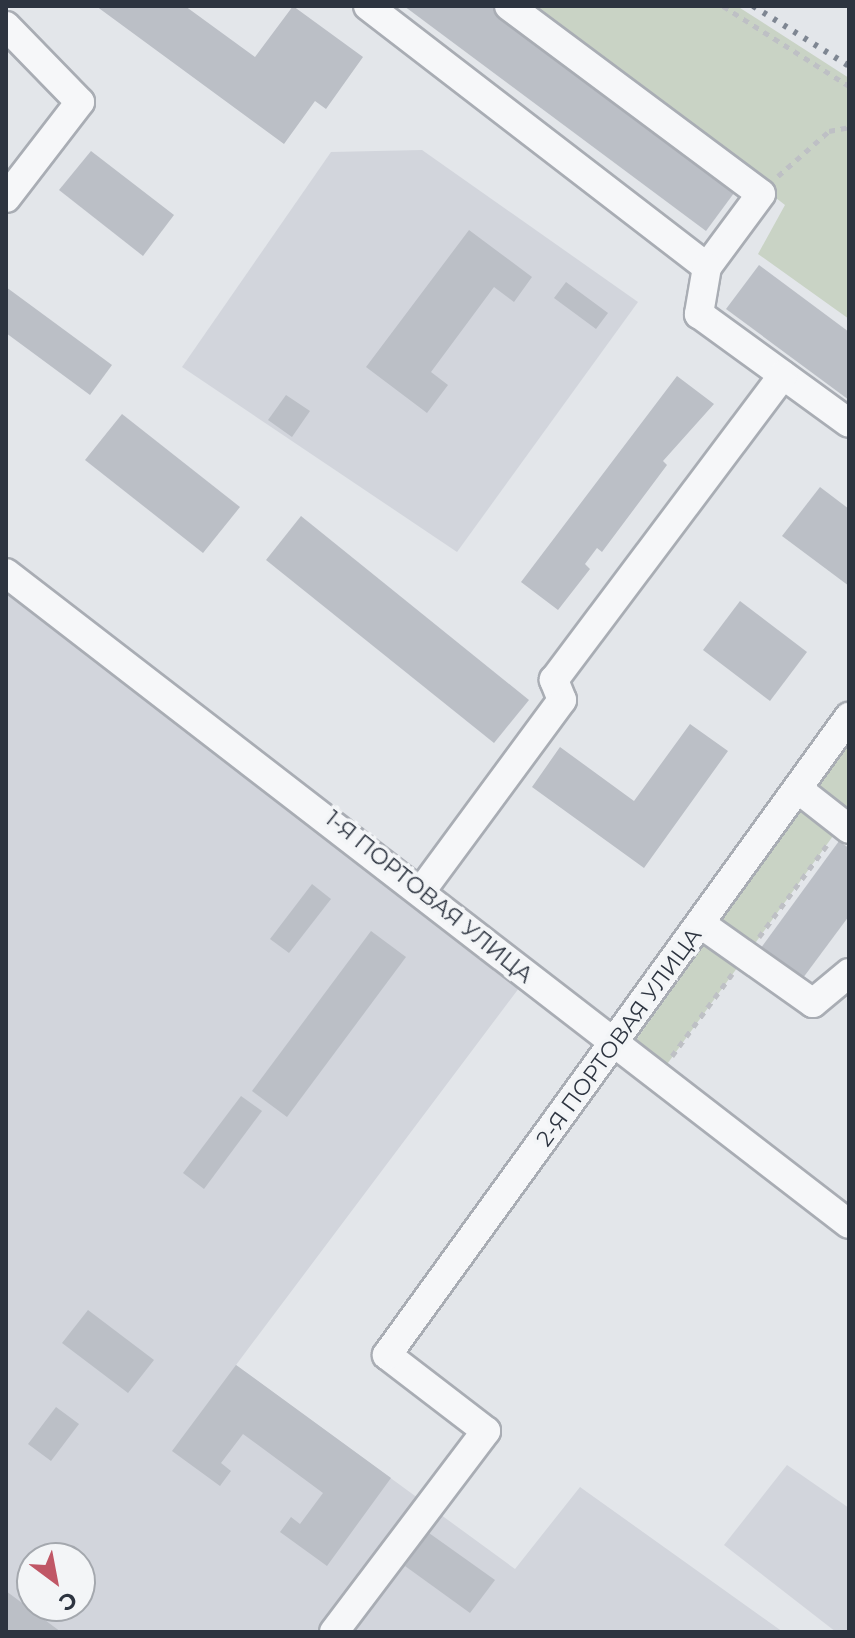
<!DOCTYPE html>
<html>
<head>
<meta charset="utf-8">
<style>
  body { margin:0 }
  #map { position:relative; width:855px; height:1638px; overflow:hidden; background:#e3e6ea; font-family:Montserrat,sans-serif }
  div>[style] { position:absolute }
  .built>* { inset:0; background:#d2d5dc }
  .green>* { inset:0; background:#c9d3c5 }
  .building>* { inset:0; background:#bbbfc6 }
  .path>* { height:5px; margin-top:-2.5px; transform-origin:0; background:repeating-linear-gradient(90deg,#bec0c5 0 6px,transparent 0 12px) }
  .roads { filter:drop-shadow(2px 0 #a9adb4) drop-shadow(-2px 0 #a9adb4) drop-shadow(0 2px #a9adb4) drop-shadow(0 -2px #a9adb4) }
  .minor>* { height:28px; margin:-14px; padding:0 14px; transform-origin:14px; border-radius:14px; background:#f6f7f9 }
  .rail>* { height:6px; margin-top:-3px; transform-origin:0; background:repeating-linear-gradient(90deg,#7e8692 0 4px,transparent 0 12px) }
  span { translate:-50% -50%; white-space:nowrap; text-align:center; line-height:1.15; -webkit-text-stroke:7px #f3f5f7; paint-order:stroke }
  .street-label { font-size:22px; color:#2d3440 }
  .frame { position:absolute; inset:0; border:8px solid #2d3440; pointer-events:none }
  .north { position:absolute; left:16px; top:1542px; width:80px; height:80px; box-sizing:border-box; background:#f3f5f7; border:2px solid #a4a8ae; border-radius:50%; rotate:148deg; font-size:22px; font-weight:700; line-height:32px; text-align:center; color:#2d3440 }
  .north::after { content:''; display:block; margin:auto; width:28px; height:36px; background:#c05766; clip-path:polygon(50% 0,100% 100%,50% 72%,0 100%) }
</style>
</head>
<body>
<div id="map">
  <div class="built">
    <div style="clip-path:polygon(422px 150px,638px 302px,457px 552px,182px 367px,331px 152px)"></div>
    <div style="clip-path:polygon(evenodd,6px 577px,528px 976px,236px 1365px,515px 1569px,580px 1487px,783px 1632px,6px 1632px,6px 577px,32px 1558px,80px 1558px,80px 1606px,32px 1606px,32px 1558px)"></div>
    <div style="clip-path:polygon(787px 1465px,849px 1508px,849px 1632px,836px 1632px,724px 1545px)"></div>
  </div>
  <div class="green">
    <div style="clip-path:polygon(530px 6px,737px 6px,849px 78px,849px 319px,758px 254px,785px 205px)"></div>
    <div style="clip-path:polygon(849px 743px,849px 814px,665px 1067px,633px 1044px)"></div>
  </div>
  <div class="building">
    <div style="clip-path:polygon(96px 6px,185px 6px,255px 57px,293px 6px,363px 57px,326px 109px,315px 101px,284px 144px)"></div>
    <div style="clip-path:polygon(404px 6px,492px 6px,737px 189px,706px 231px)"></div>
    <div style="clip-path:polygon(91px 151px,174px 215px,143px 256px,59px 190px)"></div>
    <div style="clip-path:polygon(469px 230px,532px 277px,514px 302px,494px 287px,431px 372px,448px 385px,427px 413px,366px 367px)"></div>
    <div style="clip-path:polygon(759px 265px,849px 332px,849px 400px,726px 309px)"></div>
    <div style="clip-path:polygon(566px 282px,608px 313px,596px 329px,554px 298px)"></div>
    <div style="clip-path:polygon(6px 287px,112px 365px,90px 395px,6px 333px)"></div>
    <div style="clip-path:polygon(677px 376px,714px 404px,663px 461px,667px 465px,602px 552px,597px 548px,585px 564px,590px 569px,558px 610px,521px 582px)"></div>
    <div style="clip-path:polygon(286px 395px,310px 411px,292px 437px,268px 420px)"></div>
    <div style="clip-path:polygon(122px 414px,240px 507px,203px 553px,85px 460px)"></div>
    <div style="clip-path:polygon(820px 487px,849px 509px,849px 586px,782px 536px)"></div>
    <div style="clip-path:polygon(301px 516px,529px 700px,494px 743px,266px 560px)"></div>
    <div style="clip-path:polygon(740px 601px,807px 652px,770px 701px,703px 650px)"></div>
    <div style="clip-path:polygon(690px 724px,728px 751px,644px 868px,532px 787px,560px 747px,634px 801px)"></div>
    <div style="clip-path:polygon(839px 841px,849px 848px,849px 916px,800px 982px,758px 952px)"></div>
    <div style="clip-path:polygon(312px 884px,331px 899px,289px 953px,270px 939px)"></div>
    <div style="clip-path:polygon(371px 931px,406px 957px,287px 1117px,252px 1091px)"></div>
    <div style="clip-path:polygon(241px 1096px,262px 1111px,204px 1189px,183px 1173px)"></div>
    <div style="clip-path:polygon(88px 1310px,154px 1360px,128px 1393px,62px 1343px)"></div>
    <div style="clip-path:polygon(236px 1365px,391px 1478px,327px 1566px,280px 1532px,291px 1517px,300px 1524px,323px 1493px,243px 1434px,221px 1463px,231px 1471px,220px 1486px,172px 1451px)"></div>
    <div style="clip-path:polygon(56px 1407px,79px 1424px,51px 1461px,28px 1444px)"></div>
    <div style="clip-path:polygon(429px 1533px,495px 1580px,470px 1613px,405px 1566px)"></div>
    <div style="clip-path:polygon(6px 1591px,61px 1632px,6px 1632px)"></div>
  </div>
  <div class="path">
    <div style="left:723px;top:6px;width:149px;rotate:32.4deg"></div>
    <div style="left:778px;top:176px;width:68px;rotate:-41.4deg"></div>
    <div style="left:829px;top:131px;width:20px;rotate:-11deg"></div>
    <div style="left:759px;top:937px;width:114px;rotate:-53.5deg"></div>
    <div style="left:672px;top:1056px;width:102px;rotate:-53.8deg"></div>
  </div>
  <div class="roads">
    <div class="minor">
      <div style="left:368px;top:6px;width:428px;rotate:37.6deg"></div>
      <div style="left:509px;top:6px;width:314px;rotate:36.7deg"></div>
      <div style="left:761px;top:194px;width:91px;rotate:126.5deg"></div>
      <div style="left:707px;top:267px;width:48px;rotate:99.7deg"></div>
      <div style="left:699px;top:314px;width:185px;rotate:36deg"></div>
      <div style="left:6px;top:26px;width:106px;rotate:45.8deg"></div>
      <div style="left:80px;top:102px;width:121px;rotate:127.6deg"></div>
      <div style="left:6px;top:573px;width:1065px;rotate:37.68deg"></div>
      <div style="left:798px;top:789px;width:65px;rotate:38.1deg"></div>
      <div style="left:422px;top:890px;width:236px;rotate:-53.6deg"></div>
      <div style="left:562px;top:700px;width:22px;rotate:-112deg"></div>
      <div style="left:554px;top:680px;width:381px;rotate:-53.1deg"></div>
      <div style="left:701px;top:924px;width:137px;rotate:35.2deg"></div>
      <div style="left:813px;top:1003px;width:47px;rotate:-39.8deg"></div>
      <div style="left:334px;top:1632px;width:252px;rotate:-52.9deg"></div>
      <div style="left:486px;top:1431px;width:125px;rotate:-142.5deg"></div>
      <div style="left:387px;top:1355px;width:788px;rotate:-54.09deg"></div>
    </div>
  </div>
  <div class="rail">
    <div style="left:753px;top:6px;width:113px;rotate:32deg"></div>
  </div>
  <div class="street-label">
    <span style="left:429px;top:897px;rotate:39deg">1-Я ПОРТОВАЯ УЛИЦА</span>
    <span style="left:619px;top:1037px;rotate:-54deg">2-Я ПОРТОВАЯ УЛИЦА</span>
  </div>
  <div class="frame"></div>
  <div class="north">С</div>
</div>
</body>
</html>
